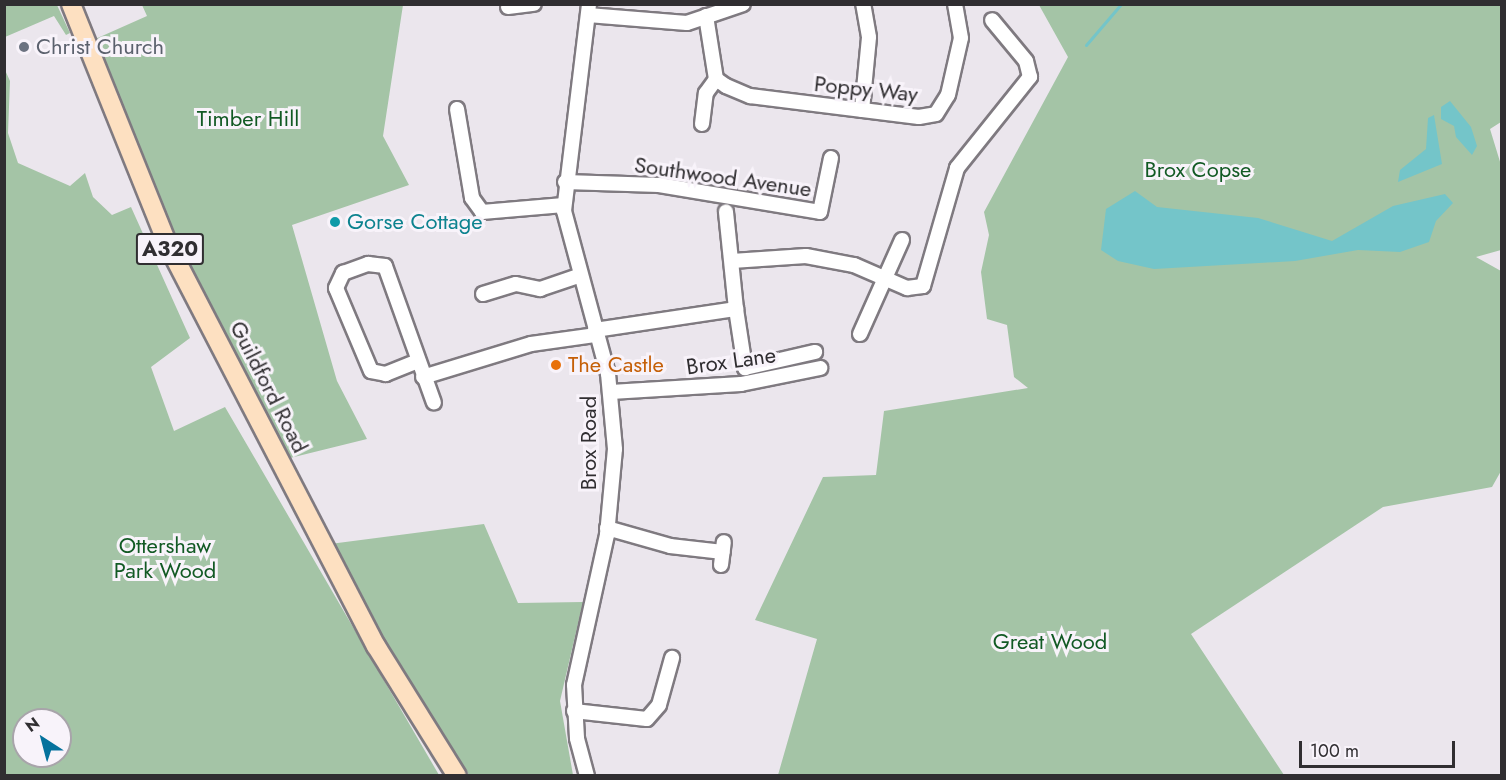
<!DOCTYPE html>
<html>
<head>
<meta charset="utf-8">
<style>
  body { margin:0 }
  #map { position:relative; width:1506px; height:780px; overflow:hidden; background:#ebe6ed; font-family:Jost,sans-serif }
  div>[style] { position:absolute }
  .green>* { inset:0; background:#a4c4a6 }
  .water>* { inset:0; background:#74c5c9 }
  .stream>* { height:3px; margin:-1.5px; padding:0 1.5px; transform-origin:1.5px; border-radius:1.5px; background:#74c5c9 }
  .roads { filter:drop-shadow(2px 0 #7f7a80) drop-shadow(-2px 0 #7f7a80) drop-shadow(0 2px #7f7a80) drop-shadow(0 -2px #7f7a80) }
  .minor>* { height:14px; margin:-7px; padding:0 7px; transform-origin:7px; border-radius:7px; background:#fff }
  .major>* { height:18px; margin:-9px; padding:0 9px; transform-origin:9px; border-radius:9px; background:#fde0c1 }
  .dots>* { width:16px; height:16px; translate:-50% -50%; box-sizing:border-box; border:3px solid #f8f3fa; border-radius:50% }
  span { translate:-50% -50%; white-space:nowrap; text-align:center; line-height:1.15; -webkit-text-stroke:6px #f8f3fa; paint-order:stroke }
  .shield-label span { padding:2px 4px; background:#f8f3fa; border:2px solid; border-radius:4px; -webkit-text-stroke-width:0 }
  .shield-label { font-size:21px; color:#302e31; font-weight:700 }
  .worship-label { font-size:22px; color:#5b616d }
  .left { translate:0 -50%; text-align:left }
  .street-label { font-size:22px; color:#302e31 }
  .park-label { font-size:22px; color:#125a24 }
  .culture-label { font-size:22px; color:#0d838f }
  .food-label { font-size:22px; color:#c56008 }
  .frame { position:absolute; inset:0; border:6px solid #302e31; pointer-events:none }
  .north { position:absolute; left:12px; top:708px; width:60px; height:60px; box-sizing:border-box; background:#f8f3fa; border:2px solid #a8a4aa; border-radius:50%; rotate:324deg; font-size:16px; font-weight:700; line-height:24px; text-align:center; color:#302e31 }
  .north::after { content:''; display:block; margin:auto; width:21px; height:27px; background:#05729d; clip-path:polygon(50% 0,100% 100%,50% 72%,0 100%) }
  .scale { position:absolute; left:1299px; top:741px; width:156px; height:27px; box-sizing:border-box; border:3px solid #302e31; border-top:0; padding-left:8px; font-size:18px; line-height:21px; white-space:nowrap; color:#302e31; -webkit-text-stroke:4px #f8f3fa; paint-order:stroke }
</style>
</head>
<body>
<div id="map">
  <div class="green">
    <div style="clip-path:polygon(5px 4px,57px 5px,70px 33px,66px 35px,54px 16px,5px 37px)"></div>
    <div style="clip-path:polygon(142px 5px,403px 5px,383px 136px,409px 185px,292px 225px,337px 381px,367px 439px,286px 459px,163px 221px,93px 40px,147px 16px)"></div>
    <div style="clip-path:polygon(1039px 5px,1501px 5px,1501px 122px,1490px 129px,1501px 165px,1501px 250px,1476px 257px,1501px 271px,1501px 471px,1492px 487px,1383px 507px,1191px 634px,1284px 775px,778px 775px,817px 639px,755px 620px,823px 477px,876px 475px,884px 411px,1028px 388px,1014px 377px,1007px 325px,987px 319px,981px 272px,989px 235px,984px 212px,1068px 57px)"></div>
    <div style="clip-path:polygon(evenodd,5px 70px,10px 81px,8px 133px,18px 163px,70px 186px,85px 173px,93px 197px,112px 215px,131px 207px,190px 338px,151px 367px,174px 431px,225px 407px,439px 775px,5px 775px,5px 70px,24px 720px,60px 720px,60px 756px,24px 756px,24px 720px)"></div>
    <div style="clip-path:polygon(484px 524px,518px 603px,583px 602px,560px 701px,573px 775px,469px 775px,375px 629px,330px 544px)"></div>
  </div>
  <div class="water">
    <div style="clip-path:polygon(1450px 101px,1471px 127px,1477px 146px,1472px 155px,1456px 137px,1454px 126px,1441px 119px,1441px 107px)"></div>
    <div style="clip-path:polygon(1434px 115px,1442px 164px,1398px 182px,1400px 170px,1426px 149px,1428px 118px)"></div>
    <div style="clip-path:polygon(1135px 191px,1157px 207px,1258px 218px,1332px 241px,1393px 206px,1445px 194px,1453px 203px,1436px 221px,1429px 242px,1400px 252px,1358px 250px,1295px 261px,1154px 269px,1118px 261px,1101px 250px,1106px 209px)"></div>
  </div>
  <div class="stream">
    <div style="left:1086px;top:45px;width:54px;rotate:-49.5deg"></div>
  </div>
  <div class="roads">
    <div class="minor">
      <div style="left:508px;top:7px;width:26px;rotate:-7deg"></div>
      <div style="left:588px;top:15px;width:99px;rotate:4.6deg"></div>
      <div style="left:687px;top:23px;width:59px;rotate:-18.7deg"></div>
      <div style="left:706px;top:16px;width:64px;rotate:81deg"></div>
      <div style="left:716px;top:79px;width:12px;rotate:35deg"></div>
      <div style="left:726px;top:86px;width:26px;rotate:23deg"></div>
      <div style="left:750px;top:96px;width:170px;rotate:7.1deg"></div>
      <div style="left:919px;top:117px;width:17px;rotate:-10deg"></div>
      <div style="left:936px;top:114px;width:22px;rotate:-58deg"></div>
      <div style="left:948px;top:95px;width:58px;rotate:-77.2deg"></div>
      <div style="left:961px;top:38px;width:35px;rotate:-100deg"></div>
      <div style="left:457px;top:109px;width:90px;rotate:80.4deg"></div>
      <div style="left:472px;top:198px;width:17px;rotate:54deg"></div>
      <div style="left:482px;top:212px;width:82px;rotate:-4.9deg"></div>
      <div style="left:862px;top:110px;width:73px;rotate:-84.5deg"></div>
      <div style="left:869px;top:37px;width:34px;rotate:-100deg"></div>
      <div style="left:702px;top:124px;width:31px;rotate:-83deg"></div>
      <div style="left:706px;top:93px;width:17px;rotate:-54deg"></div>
      <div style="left:565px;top:182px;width:94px;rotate:1.8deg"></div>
      <div style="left:659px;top:185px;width:163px;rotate:9.5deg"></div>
      <div style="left:820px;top:212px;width:55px;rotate:-78.5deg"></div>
      <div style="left:732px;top:261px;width:74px;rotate:-3.9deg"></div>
      <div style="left:806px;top:256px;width:49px;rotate:10.6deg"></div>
      <div style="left:854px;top:265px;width:58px;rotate:23.5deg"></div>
      <div style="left:907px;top:288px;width:16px;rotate:-7deg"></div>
      <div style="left:923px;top:286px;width:123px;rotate:-73.9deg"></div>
      <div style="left:957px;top:168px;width:117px;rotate:-51.3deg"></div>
      <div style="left:1030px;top:77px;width:16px;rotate:-104deg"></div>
      <div style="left:1026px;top:61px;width:53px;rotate:-129.7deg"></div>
      <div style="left:483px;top:294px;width:34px;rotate:-17deg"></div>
      <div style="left:516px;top:284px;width:25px;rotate:12deg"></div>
      <div style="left:540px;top:289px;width:40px;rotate:-18.9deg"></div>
      <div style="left:736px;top:309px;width:60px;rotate:81.3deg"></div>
      <div style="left:745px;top:368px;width:72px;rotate:-12.9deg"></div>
      <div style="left:595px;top:330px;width:143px;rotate:-8.5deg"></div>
      <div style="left:736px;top:309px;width:98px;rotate:-95.9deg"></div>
      <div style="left:860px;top:334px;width:103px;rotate:-65.9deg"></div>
      <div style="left:418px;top:361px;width:35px;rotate:158deg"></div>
      <div style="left:386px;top:374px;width:15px;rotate:-169deg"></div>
      <div style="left:371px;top:371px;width:90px;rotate:-112.9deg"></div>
      <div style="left:336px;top:288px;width:17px;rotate:-65deg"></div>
      <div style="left:343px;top:273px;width:27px;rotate:-20deg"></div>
      <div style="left:368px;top:264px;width:17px;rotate:7deg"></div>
      <div style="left:385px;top:266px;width:145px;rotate:70.3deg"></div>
      <div style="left:423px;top:377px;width:113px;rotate:-17deg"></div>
      <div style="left:531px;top:344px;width:66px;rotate:-7.9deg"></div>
      <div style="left:611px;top:392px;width:130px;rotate:-3.5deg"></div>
      <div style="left:741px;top:384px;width:81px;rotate:-11.4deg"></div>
      <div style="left:607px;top:528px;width:66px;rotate:15.9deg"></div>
      <div style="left:670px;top:546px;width:53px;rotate:6.5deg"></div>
      <div style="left:721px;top:565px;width:23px;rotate:-83deg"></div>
      <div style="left:574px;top:711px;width:73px;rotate:6.3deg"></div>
      <div style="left:647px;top:719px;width:18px;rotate:-49deg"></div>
      <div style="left:659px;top:705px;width:49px;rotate:-74.5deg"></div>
      <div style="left:587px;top:776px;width:39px;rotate:-105deg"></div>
      <div style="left:577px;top:738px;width:53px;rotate:-93.2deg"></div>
      <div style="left:574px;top:685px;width:154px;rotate:-77.6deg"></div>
      <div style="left:607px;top:535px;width:86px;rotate:-84.7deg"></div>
      <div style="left:615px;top:449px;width:75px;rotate:-95.3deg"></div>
      <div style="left:608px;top:374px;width:169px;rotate:-105.1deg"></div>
      <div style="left:564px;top:211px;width:209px;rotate:-83.1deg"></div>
    </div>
    <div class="major">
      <div style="left:71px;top:4px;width:258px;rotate:68.1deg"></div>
      <div style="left:167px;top:243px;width:454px;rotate:62.6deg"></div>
      <div style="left:376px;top:646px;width:153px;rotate:58.1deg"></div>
    </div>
  </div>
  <div class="dots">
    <div style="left:24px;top:47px;background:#6b7280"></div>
    <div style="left:335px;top:222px;background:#0f9aa8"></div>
    <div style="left:556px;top:365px;background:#e8710a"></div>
  </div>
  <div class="shield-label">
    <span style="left:170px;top:249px">A320</span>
  </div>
  <div class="worship-label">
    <span class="left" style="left:36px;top:47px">Christ Church</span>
  </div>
  <div class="street-label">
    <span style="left:866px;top:89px;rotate:6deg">Poppy Way</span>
    <span style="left:723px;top:177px;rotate:8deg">Southwood Avenue</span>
    <span style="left:731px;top:361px;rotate:-8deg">Brox Lane</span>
    <span style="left:269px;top:387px;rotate:63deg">Guildford Road</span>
    <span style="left:589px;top:443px;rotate:-90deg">Brox Road</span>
  </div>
  <div class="park-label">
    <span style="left:248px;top:119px">Timber Hill</span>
    <span style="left:1198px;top:170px">Brox Copse</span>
    <span style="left:165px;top:558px">Ottershaw<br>Park Wood</span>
    <span style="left:1050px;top:642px">Great Wood</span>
  </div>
  <div class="culture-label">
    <span class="left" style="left:347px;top:222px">Gorse Cottage</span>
  </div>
  <div class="food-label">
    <span class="left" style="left:568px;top:365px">The Castle</span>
  </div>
  <div class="frame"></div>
  <div class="north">N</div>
  <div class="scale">100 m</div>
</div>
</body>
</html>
